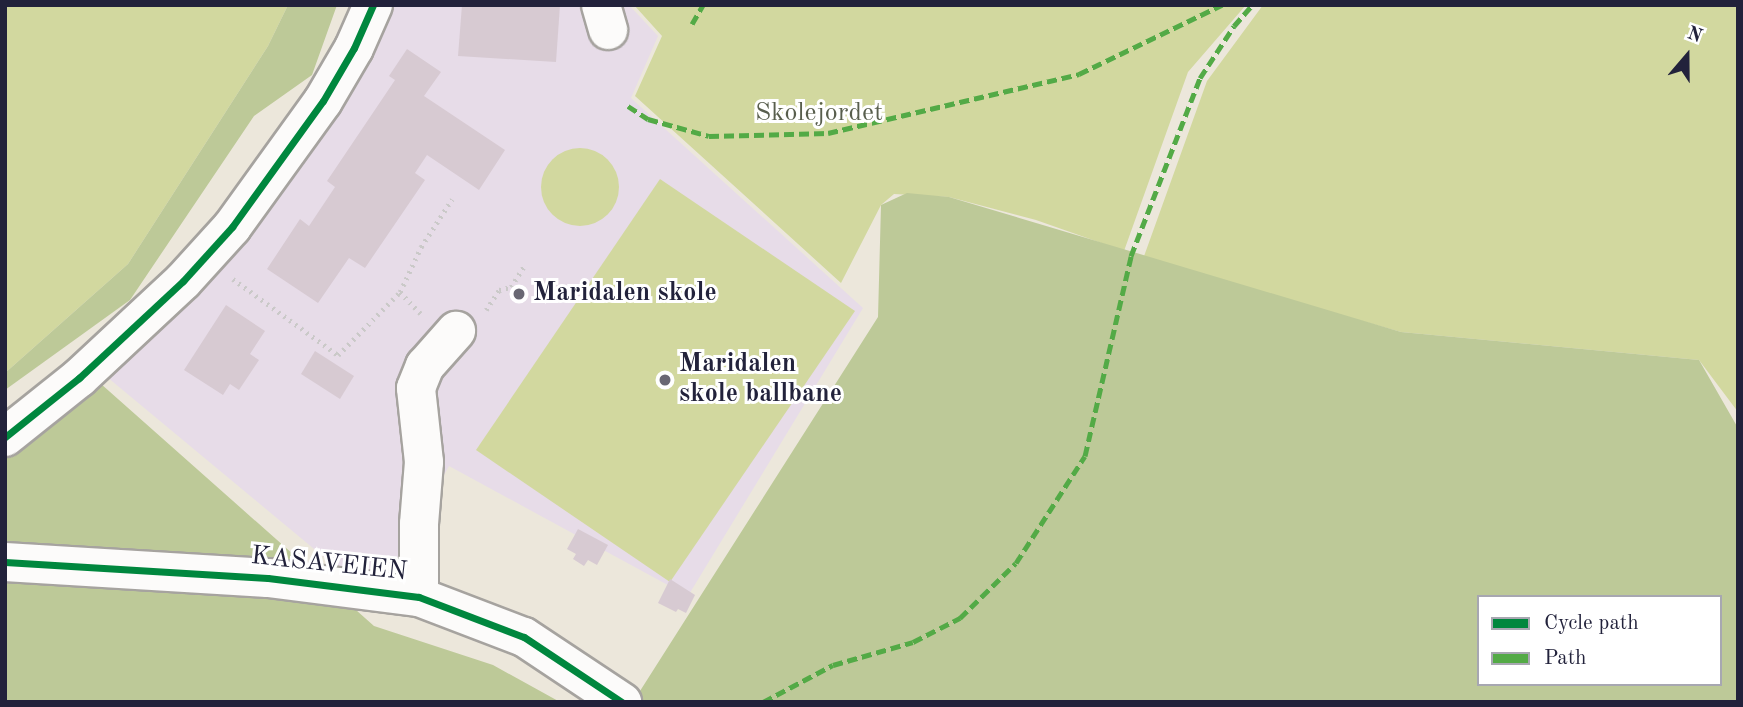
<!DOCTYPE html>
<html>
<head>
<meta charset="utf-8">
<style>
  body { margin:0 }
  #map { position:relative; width:1743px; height:707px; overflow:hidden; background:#ece7db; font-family:"Old Standard TT",serif }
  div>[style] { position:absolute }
  .built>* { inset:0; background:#e7dce8 }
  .green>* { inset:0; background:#d2d89f }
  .round { border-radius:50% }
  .forest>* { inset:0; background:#bdc998 }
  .building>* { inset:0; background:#d7cad2 }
  .path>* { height:4.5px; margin-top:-2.25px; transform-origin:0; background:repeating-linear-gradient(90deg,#cac9c8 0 2px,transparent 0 7px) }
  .roads { filter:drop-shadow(2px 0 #a6a39f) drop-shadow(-2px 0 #a6a39f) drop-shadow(0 2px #a6a39f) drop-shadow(0 -2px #a6a39f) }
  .minor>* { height:38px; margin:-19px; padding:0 19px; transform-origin:19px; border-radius:19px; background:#fcfbfa }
  .quiet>* { height:5px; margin-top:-2.5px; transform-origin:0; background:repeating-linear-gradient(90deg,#53aa46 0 10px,transparent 0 15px) }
  .cycleway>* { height:7px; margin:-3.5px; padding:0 3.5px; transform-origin:3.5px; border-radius:3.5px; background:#00873e }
  .dots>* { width:19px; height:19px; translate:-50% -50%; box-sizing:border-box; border:4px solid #fff; border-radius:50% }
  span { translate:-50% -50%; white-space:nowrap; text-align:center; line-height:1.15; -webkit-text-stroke:6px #fff; paint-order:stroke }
  .park-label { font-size:26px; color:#585e4d }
  .poi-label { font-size:26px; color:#22223b; font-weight:700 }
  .left { translate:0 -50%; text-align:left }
  .street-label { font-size:26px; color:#22223b }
  .frame { position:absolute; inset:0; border:7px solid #22223b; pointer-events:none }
  .legend { position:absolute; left:1477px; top:595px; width:245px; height:91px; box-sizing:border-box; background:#fff; border:2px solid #a7a7b1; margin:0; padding:9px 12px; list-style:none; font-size:21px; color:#22223b }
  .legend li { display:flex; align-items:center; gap:14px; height:35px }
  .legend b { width:35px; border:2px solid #a7a7b1 }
  .north { position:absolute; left:1652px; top:21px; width:70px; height:70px; -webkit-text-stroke:5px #fff; paint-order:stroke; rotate:20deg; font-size:19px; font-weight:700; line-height:28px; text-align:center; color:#22223b }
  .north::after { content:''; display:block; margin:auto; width:24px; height:32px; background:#22223b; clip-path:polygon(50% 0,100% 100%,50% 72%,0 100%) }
</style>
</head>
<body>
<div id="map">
  <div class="built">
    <div style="clip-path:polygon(386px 5px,629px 5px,658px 36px,631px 98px,863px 308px,688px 596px,449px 466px,384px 582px,349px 578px,95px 367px,209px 280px)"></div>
  </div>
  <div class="green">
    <div style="clip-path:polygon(5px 5px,288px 5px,268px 46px,128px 264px,5px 373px)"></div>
    <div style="clip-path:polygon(634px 5px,1246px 5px,1188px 72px,1124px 251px,1036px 220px,949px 197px,894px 194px,881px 205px,841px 283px,635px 96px,662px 36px)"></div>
    <div style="clip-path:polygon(1263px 5px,1738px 5px,1738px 412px,1699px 360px,1401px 332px,1143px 259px,1207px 81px)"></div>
    <div class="round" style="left:541px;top:148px;width:78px;height:78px"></div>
    <div style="clip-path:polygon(660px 179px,855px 311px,670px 582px,476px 450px)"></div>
  </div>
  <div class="forest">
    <div style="clip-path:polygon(288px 5px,337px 5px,312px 75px,254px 116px,130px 300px,5px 390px,5px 373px,128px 264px,268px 46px)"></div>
    <div style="clip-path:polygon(evenodd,907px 193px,949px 197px,1401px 332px,1699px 360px,1738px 428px,1738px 702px,633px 702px,878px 317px,881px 205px,907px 193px,1479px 597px,1720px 597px,1720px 684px,1479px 684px,1479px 597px)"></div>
    <div style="clip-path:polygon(83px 368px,374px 626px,493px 665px,560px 702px,5px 702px,5px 424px)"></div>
  </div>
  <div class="building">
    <div style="clip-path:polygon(462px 5px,560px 5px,556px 62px,458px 56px)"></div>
    <div style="clip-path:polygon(407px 49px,441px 72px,424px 96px,505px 150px,479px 190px,427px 155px,415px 173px,425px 180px,365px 268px,349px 258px,318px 303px,267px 269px,300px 219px,309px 226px,335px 187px,327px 181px,395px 80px,389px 76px)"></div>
    <div style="clip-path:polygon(226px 305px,265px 331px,250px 354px,259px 360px,239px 390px,230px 384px,223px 395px,184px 370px)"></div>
    <div style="clip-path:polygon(315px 351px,354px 376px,340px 399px,301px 374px)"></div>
    <div style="clip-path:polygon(578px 529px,608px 545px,597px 565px,588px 560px,584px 566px,573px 559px,576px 554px,567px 549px)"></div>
    <div style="clip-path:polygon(670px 579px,695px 595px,686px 613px,678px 609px,676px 612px,658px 603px)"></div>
  </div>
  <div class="path">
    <div style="left:233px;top:279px;width:130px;rotate:35.9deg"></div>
    <div style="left:338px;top:355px;width:88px;rotate:-45.5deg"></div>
    <div style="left:400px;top:292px;width:50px;rotate:-65deg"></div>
    <div style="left:421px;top:247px;width:57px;rotate:-57.1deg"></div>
    <div style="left:400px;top:292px;width:30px;rotate:46deg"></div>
    <div style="left:486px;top:310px;width:24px;rotate:-57deg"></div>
    <div style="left:499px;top:290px;width:12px;rotate:-14deg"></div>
    <div style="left:511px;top:287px;width:25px;rotate:-58deg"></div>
  </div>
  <div class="roads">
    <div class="minor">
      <div style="left:601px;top:5px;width:26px;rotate:74deg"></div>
      <div style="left:5px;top:437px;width:95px;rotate:-38.6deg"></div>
      <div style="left:79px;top:378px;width:142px;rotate:-43deg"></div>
      <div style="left:183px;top:281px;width:73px;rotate:-47.8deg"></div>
      <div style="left:232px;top:227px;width:155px;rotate:-54.2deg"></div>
      <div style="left:323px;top:101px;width:61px;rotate:-59.7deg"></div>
      <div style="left:354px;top:48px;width:47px;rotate:-66.2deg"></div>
      <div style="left:5px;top:562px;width:263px;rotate:3.5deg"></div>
      <div style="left:268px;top:578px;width:152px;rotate:7.2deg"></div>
      <div style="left:419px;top:597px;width:112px;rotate:20.9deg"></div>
      <div style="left:524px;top:637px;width:118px;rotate:33.6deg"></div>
      <div style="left:419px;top:597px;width:73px;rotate:-90deg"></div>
      <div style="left:419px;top:524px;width:62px;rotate:-85.4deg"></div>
      <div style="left:424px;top:462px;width:74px;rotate:-96.2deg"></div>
      <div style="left:416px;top:388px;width:24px;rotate:-68deg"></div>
      <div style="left:425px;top:366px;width:47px;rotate:-48.5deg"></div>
    </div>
  </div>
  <div class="quiet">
    <div style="left:692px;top:24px;width:22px;rotate:-60deg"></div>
    <div style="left:628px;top:106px;width:24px;rotate:33deg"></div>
    <div style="left:648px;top:119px;width:63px;rotate:15.6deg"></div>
    <div style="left:709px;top:136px;width:119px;rotate:-1.4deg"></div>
    <div style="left:828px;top:133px;width:258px;rotate:-13.2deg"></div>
    <div style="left:1079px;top:74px;width:159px;rotate:-25.8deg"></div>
    <div style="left:763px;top:702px;width:79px;rotate:-27.9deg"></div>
    <div style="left:833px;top:665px;width:83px;rotate:-16deg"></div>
    <div style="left:913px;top:642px;width:53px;rotate:-27.1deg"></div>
    <div style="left:960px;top:618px;width:78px;rotate:-44.5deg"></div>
    <div style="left:1016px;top:563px;width:127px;rotate:-57.2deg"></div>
    <div style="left:1085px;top:456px;width:205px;rotate:-77deg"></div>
    <div style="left:1131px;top:256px;width:191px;rotate:-68.8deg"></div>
    <div style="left:1200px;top:78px;width:62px;rotate:-56.8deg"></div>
    <div style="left:1234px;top:26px;width:28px;rotate:-49deg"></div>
  </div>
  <div class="cycleway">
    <div style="left:5px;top:437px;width:95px;rotate:-38.6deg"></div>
    <div style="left:79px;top:378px;width:142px;rotate:-43deg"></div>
    <div style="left:183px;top:281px;width:73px;rotate:-47.8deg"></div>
    <div style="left:232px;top:227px;width:155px;rotate:-54.2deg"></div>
    <div style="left:323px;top:101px;width:61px;rotate:-59.7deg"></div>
    <div style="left:354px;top:48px;width:47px;rotate:-66.2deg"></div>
    <div style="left:5px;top:562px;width:263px;rotate:3.5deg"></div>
    <div style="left:268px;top:578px;width:152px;rotate:7.2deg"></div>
    <div style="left:419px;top:597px;width:112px;rotate:20.9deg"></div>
    <div style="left:524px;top:637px;width:118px;rotate:33.6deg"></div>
  </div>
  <div class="dots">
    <div style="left:519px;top:294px;background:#696773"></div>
    <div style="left:665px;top:380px;background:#696773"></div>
  </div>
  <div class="park-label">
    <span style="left:819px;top:114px">Skolejordet</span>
  </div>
  <div class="poi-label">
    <span class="left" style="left:533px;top:294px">Maridalen skole</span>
    <span class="left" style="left:679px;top:380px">Maridalen<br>skole ballbane</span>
  </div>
  <div class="street-label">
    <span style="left:329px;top:565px;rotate:6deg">KASAVEIEN</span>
  </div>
  <div class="frame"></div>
  <ul class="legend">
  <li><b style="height:9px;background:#00873e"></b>Cycle path</li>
  <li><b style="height:9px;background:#53aa46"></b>Path</li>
  </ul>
  <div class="north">N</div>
</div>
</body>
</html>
